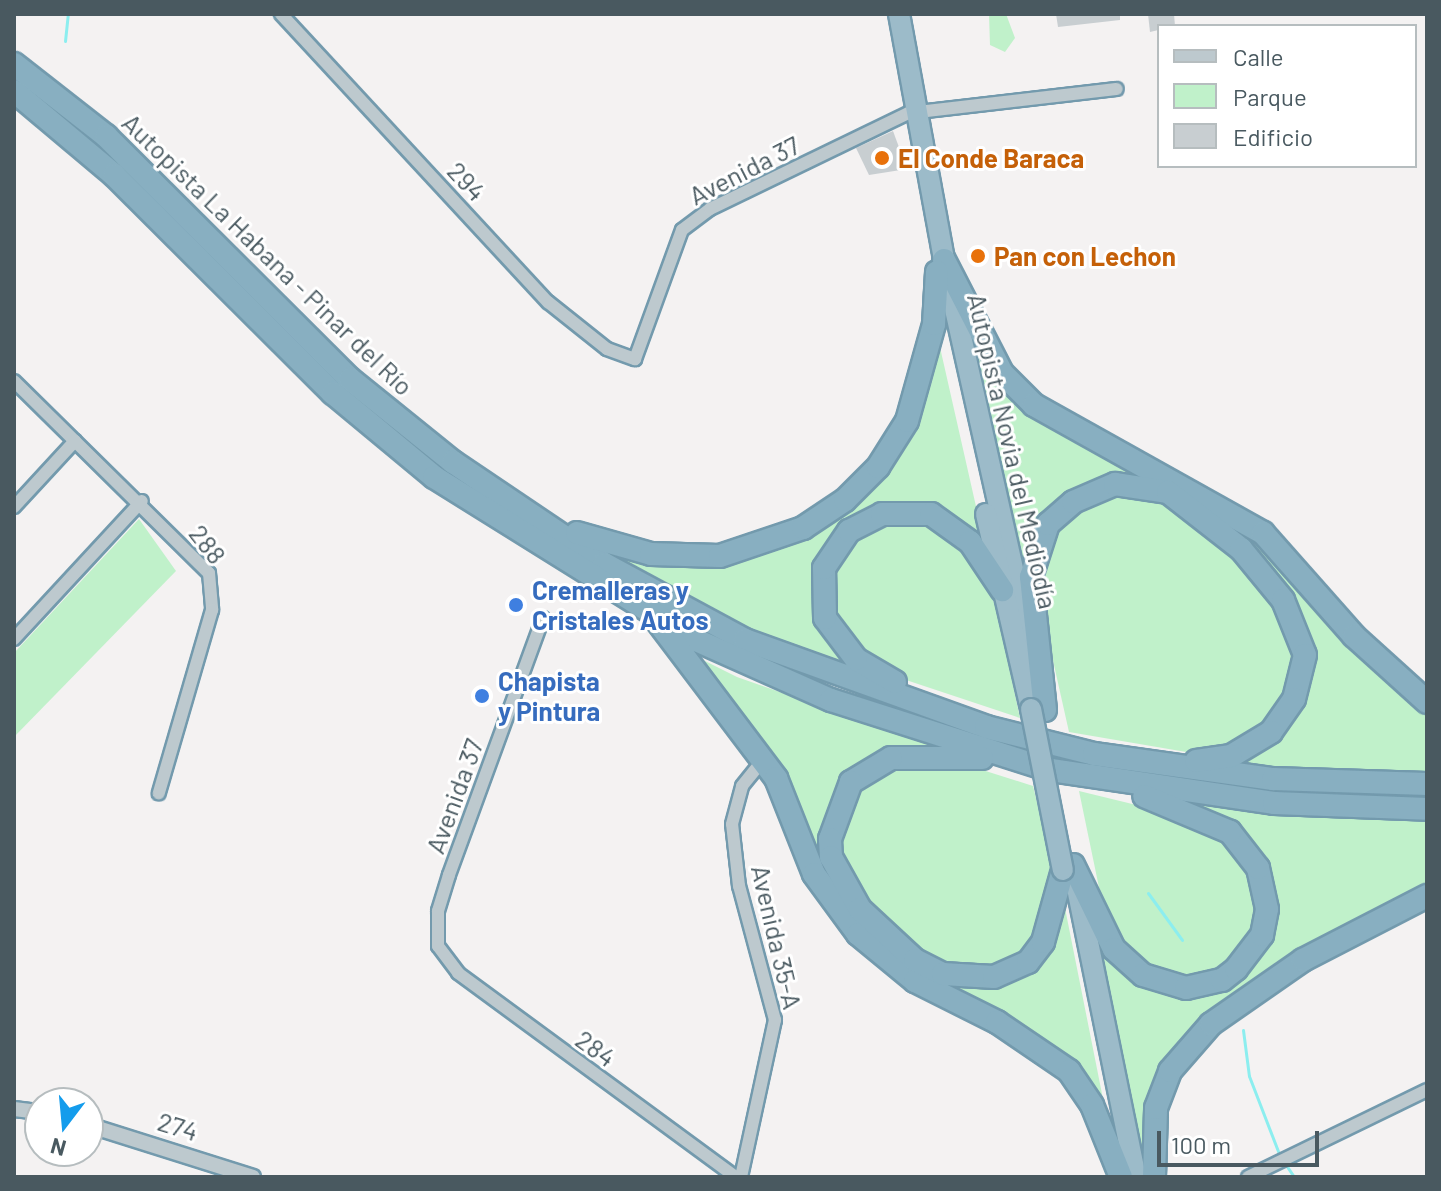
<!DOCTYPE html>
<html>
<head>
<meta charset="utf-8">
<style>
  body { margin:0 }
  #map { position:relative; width:1441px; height:1191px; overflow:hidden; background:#f4f2f2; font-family:Barlow,sans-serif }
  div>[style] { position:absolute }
  .green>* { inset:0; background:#c0f1ca }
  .stream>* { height:3px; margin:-1.5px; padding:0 1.5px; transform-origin:1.5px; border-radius:1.5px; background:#8ceeef }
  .building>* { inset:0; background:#c8ced1 }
  .roads { filter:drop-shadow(2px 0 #739aad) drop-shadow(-2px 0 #739aad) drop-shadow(0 2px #739aad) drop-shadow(0 -2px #739aad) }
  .minor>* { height:12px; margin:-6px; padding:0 6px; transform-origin:6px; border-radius:6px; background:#bdc9ce }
  .tertiary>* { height:14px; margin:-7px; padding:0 7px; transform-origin:7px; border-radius:7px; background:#bdc9ce }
  .trunk>* { height:20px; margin:-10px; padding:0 10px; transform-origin:10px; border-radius:10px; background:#9cbbc9 }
  .motorway>* { height:22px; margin:-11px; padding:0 11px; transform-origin:11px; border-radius:11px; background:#88afc1 }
  .bridges { filter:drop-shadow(2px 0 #739aad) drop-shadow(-2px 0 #739aad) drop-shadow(0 2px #739aad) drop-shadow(0 -2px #739aad) }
  .trunk-bridge>* { height:20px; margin:-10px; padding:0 10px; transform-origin:10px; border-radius:10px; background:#9cbbc9 }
  .dots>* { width:22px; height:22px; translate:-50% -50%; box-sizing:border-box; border:4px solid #fff; border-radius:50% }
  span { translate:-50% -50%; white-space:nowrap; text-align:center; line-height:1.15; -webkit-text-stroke:6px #fff; paint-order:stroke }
  .food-label { font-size:26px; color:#c56008; font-weight:700 }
  .left { translate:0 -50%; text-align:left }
  .street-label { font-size:26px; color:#495960 }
  .shop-label { font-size:26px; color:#366cbe; font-weight:700 }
  .frame { position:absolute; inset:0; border:16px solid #495960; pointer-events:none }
  .legend { position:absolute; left:1157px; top:24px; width:260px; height:144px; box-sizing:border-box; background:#fff; border:2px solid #b6bdbf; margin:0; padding:10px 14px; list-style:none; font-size:24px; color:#495960 }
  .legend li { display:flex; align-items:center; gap:16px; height:40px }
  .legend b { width:40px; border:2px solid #b6bdbf }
  .north { position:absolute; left:24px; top:1087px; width:80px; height:80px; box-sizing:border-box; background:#fff; border:2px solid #b6bdbf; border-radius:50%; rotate:196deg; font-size:22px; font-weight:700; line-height:32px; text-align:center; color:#495960 }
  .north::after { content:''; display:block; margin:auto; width:28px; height:36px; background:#149cec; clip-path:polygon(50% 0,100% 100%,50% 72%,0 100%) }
  .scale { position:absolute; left:1157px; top:1131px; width:162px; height:36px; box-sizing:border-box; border:4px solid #495960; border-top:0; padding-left:10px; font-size:24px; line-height:28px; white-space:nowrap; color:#495960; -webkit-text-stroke:6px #fff; paint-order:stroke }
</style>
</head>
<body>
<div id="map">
  <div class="green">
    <div style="clip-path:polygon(989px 14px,1006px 14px,1015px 38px,1005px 52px,990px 45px)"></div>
    <div style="clip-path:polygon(937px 334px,987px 555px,955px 521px,860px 516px,815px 601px,876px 679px,747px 630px,619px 561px,733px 560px,874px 482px)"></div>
    <div style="clip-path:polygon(970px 335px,991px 367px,1247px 530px,1427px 705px,1427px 775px,1229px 765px,1305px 690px,1291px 601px,1153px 483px,1073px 498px,1026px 594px)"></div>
    <div style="clip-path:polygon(1121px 490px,1162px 496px,1243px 562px,1277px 604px,1293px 636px,1295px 681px,1260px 735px,1198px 754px,1069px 732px,1039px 598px,1049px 536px,1067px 514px)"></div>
    <div style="clip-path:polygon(909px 516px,949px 530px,986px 577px,1017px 677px,1012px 680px,1020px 718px,903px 679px,868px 660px,833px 621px,831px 568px,860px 529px)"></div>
    <div style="clip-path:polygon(139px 519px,176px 571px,14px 737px,14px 653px)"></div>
    <div style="clip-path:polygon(681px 649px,737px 677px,948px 751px,900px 751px,840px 789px,823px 843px,909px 962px,1019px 977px,1063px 898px,1107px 1119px,1089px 1091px,909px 969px,829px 884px,807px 829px)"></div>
    <div style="clip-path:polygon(954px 761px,1033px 786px,1051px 859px,1053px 902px,1026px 954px,1006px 967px,953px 970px,892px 933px,843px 869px,836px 824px,845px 800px,879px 769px)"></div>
    <div style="clip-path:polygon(1079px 791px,1202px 821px,1228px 837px,1259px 888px,1259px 927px,1239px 960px,1195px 981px,1150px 972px,1107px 926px)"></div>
    <div style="clip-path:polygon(1189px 802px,1427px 820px,1427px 891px,1302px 957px,1164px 1070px,1148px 1177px,1095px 929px,1123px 967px,1222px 985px,1273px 910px,1211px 815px)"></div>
  </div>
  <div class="stream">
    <div style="left:65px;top:41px;width:27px;rotate:-84deg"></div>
    <div style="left:1148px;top:893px;width:58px;rotate:54.1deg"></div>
    <div style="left:1243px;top:1030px;width:46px;rotate:82.6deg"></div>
    <div style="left:1249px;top:1076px;width:89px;rotate:68.9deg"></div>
    <div style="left:1286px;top:1165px;width:14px;rotate:56deg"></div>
  </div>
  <div class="building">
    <div style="clip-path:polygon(1056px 14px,1120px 14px,1120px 20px,1058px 27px)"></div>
    <div style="clip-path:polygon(1148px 14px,1174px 14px,1175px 26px,1150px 32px)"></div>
    <div style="clip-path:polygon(893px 131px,907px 169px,869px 175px,856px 148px)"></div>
  </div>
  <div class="roads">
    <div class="minor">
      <div style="left:281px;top:14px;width:393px;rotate:47.2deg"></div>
      <div style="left:548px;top:302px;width:75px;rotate:38.5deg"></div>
      <div style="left:607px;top:349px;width:30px;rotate:20deg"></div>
      <div style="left:635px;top:359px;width:137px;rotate:-70deg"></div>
      <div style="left:682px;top:230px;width:35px;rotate:-37deg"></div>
      <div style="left:710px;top:209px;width:221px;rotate:-25.8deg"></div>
      <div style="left:909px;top:113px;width:209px;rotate:-6.6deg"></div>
      <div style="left:14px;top:381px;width:274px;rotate:44.6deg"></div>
      <div style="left:209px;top:573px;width:37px;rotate:85deg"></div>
      <div style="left:212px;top:610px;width:191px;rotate:106.2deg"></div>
      <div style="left:14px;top:507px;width:90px;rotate:-47.3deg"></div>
      <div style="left:543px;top:618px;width:274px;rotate:110.1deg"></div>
      <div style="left:449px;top:875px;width:38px;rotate:107deg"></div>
      <div style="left:438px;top:911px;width:35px;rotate:90deg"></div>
      <div style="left:438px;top:946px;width:34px;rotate:53deg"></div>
      <div style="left:458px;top:973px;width:345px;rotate:36.3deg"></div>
      <div style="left:14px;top:639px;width:188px;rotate:-47.2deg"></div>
      <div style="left:741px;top:1177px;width:161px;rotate:-77.8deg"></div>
      <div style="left:775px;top:1020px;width:139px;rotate:-105deg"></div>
      <div style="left:739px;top:886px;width:62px;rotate:-96.4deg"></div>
      <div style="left:732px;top:824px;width:39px;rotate:-75deg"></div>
      <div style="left:742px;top:786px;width:33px;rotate:-51deg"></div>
      <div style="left:1248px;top:1177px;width:199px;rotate:-25.9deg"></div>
    </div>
    <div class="tertiary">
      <div style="left:14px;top:1109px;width:26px;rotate:7deg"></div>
      <div style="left:88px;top:1125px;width:173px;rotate:17.5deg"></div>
    </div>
    <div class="trunk">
      <div style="left:899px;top:14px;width:250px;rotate:79.6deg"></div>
      <div style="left:944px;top:260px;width:398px;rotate:77.4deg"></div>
      <div style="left:986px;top:514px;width:200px;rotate:77deg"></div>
      <div style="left:1076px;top:883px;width:300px;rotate:78.5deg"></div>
    </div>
    <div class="motorway">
      <div style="left:14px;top:64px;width:117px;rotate:38deg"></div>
      <div style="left:106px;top:136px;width:344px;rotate:44.9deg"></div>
      <div style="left:350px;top:379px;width:132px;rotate:38.9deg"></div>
      <div style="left:453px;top:462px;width:182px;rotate:34deg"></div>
      <div style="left:604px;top:564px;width:160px;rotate:28.3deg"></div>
      <div style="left:745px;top:640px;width:256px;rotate:19.8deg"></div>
      <div style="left:986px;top:727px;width:111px;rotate:14deg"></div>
      <div style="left:1094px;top:754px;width:181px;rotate:8deg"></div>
      <div style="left:1273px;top:779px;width:154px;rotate:1.9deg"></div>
      <div style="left:14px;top:91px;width:131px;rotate:40deg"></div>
      <div style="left:114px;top:175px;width:309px;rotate:44.9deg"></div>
      <div style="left:333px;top:393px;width:131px;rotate:39.7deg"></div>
      <div style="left:434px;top:477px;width:309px;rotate:31.9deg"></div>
      <div style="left:696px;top:640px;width:148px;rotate:24deg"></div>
      <div style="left:831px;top:700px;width:231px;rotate:17.7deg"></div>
      <div style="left:1051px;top:770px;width:225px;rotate:8.4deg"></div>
      <div style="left:1274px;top:803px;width:153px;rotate:2.2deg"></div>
      <div style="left:944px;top:260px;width:127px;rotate:62.8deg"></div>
      <div style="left:1002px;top:373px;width:45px;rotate:45deg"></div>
      <div style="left:1034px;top:405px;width:262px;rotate:29.2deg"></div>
      <div style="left:1263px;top:533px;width:137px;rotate:48.5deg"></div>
      <div style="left:1354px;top:636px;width:98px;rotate:42.1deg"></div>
      <div style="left:577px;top:533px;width:77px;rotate:15.8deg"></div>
      <div style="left:651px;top:554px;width:69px;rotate:1.7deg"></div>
      <div style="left:720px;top:556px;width:88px;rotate:-18.6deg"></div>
      <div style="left:803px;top:528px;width:50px;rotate:-33.7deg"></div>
      <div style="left:845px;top:500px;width:47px;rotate:-45deg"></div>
      <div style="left:878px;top:467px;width:54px;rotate:-57.8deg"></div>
      <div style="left:907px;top:421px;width:101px;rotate:-74.4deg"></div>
      <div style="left:934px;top:324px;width:52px;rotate:-86.7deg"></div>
      <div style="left:658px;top:622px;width:196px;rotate:52.9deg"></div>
      <div style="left:776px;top:778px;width:103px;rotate:68.4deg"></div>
      <div style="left:814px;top:874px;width:74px;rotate:53.7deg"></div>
      <div style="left:858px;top:934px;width:74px;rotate:39.5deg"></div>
      <div style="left:915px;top:981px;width:92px;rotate:26.6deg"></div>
      <div style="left:997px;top:1022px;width:87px;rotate:34.2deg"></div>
      <div style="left:1069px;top:1071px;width:41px;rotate:55.9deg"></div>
      <div style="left:1092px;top:1105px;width:78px;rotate:68.1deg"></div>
      <div style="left:895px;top:682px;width:45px;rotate:-149.5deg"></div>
      <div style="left:856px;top:659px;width:51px;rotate:-127.1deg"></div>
      <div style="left:825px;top:618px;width:50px;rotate:-91.1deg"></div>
      <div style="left:824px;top:568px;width:45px;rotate:-56deg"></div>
      <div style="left:849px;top:531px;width:37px;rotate:-27deg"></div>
      <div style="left:882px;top:514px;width:49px"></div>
      <div style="left:931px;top:514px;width:48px;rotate:35.7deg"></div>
      <div style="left:970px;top:542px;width:58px;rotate:56.3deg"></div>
      <div style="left:1045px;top:710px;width:134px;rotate:-96deg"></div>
      <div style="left:1031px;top:577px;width:56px;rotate:-72.2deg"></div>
      <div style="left:1048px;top:524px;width:33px;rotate:-41deg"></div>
      <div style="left:1073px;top:502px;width:46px;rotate:-23.2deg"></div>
      <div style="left:1115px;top:484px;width:54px;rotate:8.6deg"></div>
      <div style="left:1168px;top:492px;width:93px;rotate:38deg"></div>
      <div style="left:1241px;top:549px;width:66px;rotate:50.5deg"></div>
      <div style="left:1283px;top:600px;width:59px;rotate:68.2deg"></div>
      <div style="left:1305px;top:655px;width:45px;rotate:104deg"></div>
      <div style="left:1294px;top:699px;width:40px;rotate:124.9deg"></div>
      <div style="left:1271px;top:732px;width:47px;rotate:149deg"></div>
      <div style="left:1231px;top:756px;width:35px;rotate:172deg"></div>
      <div style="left:982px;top:758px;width:91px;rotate:180deg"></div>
      <div style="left:891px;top:758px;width:47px;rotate:149deg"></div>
      <div style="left:851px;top:782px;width:61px;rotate:110.2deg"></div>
      <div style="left:830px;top:839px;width:18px;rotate:87deg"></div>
      <div style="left:831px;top:857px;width:60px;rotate:60.9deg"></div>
      <div style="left:860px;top:909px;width:75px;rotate:42.8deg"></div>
      <div style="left:915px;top:960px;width:31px;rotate:27deg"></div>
      <div style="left:943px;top:974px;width:51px;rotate:3.4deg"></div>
      <div style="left:994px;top:977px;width:37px;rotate:-24deg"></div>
      <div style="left:1028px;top:962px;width:25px;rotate:-53deg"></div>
      <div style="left:1043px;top:942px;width:75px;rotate:-74.5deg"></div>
      <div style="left:1073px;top:865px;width:93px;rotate:64deg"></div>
      <div style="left:1114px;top:949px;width:39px;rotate:42deg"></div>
      <div style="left:1143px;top:975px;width:45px;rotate:16.8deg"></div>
      <div style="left:1186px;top:988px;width:37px;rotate:-13deg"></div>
      <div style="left:1222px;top:980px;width:18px;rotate:-38deg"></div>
      <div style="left:1236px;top:969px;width:43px;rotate:-52.6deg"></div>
      <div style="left:1262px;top:935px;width:26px;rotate:-79deg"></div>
      <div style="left:1267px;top:909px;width:42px;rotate:-102.4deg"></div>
      <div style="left:1258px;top:868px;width:46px;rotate:-127.9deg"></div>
      <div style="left:1230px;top:832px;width:93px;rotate:-157.3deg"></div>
      <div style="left:1154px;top:1177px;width:69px;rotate:-88.3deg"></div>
      <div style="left:1156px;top:1108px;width:40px;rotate:-69deg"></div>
      <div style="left:1170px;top:1071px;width:62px;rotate:-48.9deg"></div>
      <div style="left:1211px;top:1024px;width:112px;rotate:-34.8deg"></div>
      <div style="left:1303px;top:960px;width:140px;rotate:-27.3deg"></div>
    </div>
  </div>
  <div class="bridges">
    <div class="trunk-bridge">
      <div style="left:1031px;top:709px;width:164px;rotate:78.8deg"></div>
    </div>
  </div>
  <div class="dots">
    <div style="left:882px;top:158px;background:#e8710a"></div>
    <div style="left:978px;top:256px;background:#e8710a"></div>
    <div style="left:516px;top:605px;background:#3f7fe0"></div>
    <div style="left:482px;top:696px;background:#3f7fe0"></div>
  </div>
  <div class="food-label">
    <span class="left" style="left:898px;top:158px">El Conde Baraca</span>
    <span class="left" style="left:994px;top:256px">Pan con Lechon</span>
  </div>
  <div class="street-label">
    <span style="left:744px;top:170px;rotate:-27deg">Avenida 37</span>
    <span style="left:467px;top:181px;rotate:47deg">294</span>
    <span style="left:268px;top:254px;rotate:44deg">Autopista La Habana - Pinar del Río</span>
    <span style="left:1013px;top:451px;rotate:77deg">Autopista Novia del Mediodía</span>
    <span style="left:208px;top:544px;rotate:52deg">288</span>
    <span style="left:454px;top:796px;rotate:-70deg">Avenida 37</span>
    <span style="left:777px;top:937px;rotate:77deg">Avenida 35-A</span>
    <span style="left:596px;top:1048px;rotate:36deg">284</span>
    <span style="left:178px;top:1126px;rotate:17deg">274</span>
  </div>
  <div class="shop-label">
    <span class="left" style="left:532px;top:605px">Cremalleras y<br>Cristales Autos</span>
    <span class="left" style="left:498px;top:696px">Chapista<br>y Pintura</span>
  </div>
  <div class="frame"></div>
  <ul class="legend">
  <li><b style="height:10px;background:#bdc9ce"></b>Calle</li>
  <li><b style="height:22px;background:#c0f1ca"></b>Parque</li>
  <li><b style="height:22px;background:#c8ced1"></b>Edificio</li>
  </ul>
  <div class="north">N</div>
  <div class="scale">100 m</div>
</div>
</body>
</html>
